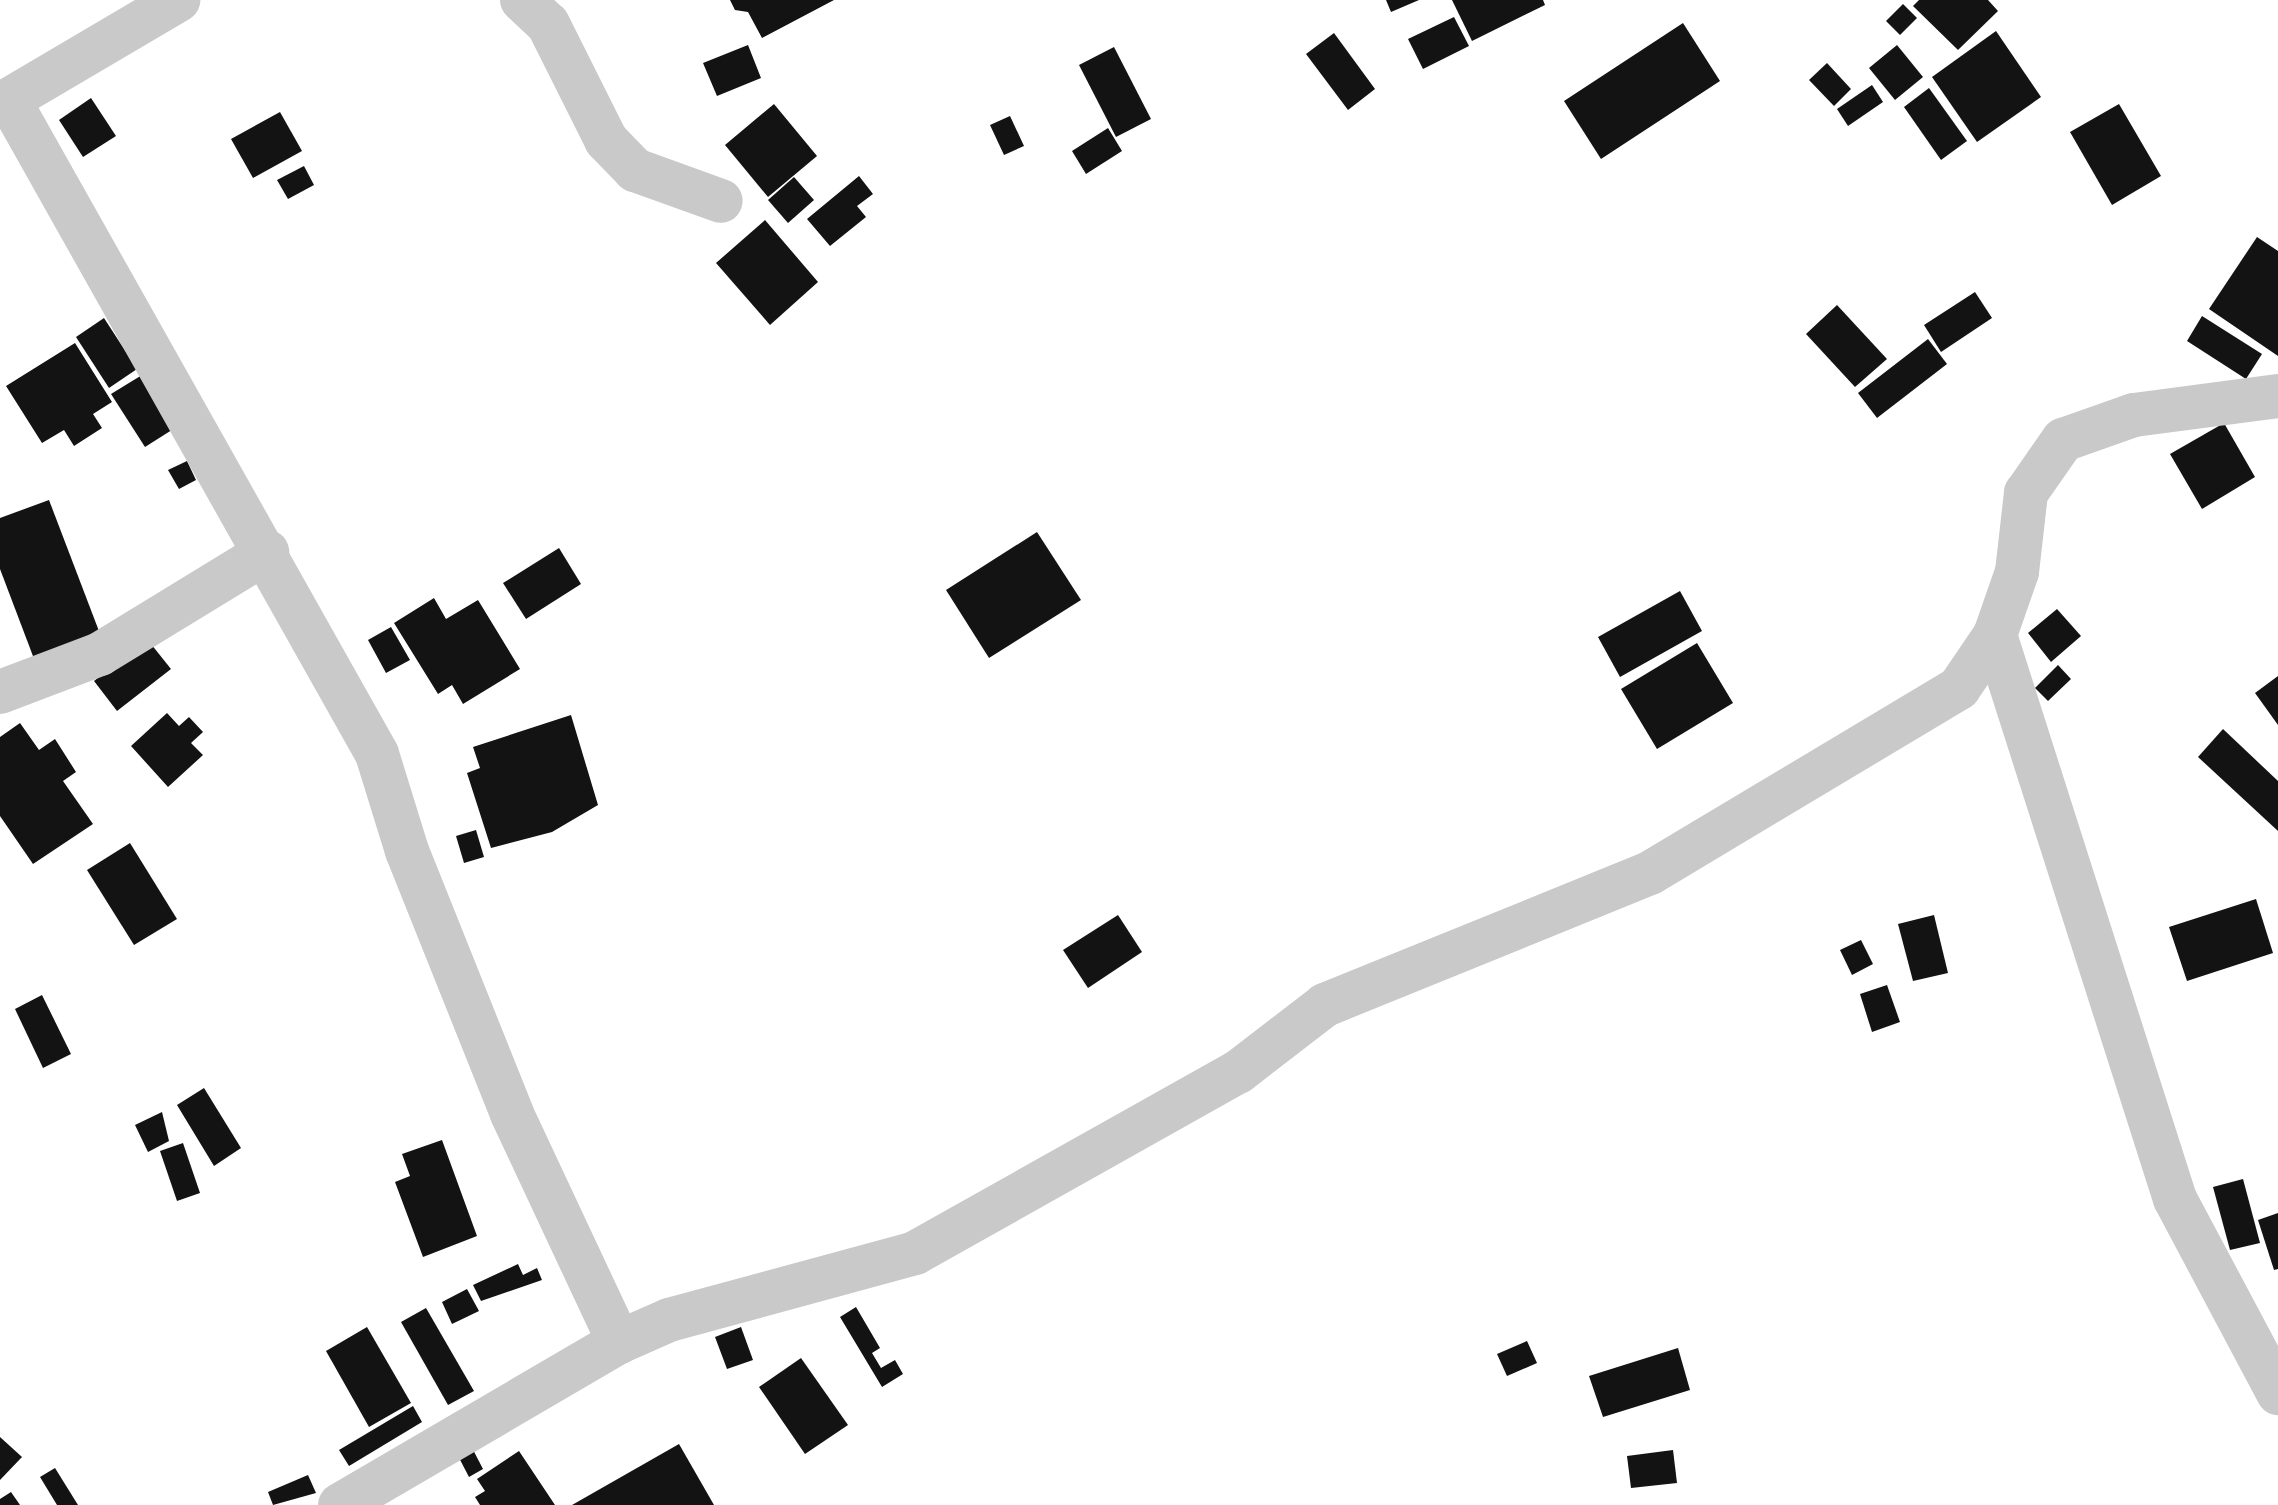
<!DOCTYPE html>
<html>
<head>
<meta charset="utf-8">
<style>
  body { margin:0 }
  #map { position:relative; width:2278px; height:1505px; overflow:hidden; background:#fff; font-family:"Sofia Sans Condensed",sans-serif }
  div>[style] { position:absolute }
  .building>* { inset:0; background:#131313 }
  .minor>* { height:44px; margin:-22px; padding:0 22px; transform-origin:22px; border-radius:22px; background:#c9c9c9 }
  span { translate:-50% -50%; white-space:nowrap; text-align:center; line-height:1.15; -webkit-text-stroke:8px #fff; paint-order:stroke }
</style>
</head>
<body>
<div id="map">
  <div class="building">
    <div style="clip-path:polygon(730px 0,834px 0,762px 38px,748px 12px,735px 10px)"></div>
    <div style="clip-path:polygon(1386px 0,1419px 0,1391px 12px)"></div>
    <div style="clip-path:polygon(1452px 0,1543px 0,1545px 5px,1472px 41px)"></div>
    <div style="clip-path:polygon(1919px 0,1988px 0,1998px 11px,1958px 50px,1913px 6px)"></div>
    <div style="clip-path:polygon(1903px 4px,1917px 18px,1900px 35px,1886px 21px)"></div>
    <div style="clip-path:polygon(1454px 17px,1469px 46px,1423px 69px,1408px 39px)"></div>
    <div style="clip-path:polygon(1683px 23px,1720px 81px,1601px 159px,1564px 101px)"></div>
    <div style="clip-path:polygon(1996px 31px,2041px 97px,1977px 142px,1932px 77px)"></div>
    <div style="clip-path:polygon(1334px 33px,1375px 89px,1348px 110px,1306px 54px)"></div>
    <div style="clip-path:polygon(748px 45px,761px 78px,717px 96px,703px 63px)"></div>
    <div style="clip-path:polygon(1897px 45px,1923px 77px,1895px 100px,1869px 68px)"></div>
    <div style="clip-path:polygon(1114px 47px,1151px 119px,1116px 137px,1079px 65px)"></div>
    <div style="clip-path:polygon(1827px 63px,1851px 89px,1834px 106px,1809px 80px)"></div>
    <div style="clip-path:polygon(1872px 85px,1883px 102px,1848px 126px,1837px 109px)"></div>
    <div style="clip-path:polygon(1929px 88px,1967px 141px,1941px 160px,1904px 107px)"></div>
    <div style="clip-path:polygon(91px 98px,116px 136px,83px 157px,59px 120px)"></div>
    <div style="clip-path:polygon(774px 104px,817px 156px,768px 197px,725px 145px)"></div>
    <div style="clip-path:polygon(2119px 104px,2161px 176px,2112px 205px,2070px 132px)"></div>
    <div style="clip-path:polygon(280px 112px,302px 151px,253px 178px,231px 139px)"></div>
    <div style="clip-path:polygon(1010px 116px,1024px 146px,1004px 155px,990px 125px)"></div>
    <div style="clip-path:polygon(1108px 128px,1122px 151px,1086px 174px,1072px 151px)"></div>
    <div style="clip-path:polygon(304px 166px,314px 185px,288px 199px,277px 180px)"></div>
    <div style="clip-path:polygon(859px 176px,873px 194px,857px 206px,866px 217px,830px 246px,807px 219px)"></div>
    <div style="clip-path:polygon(794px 177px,814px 200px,788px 223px,768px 200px)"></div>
    <div style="clip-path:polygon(765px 220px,818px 282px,770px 325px,716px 263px)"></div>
    <div style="clip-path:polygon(2257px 237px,2278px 251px,2278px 356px,2209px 309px)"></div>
    <div style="clip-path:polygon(1975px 292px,1992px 318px,1941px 352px,1924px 325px)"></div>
    <div style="clip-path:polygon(1837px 305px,1887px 359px,1855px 387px,1806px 334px)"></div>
    <div style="clip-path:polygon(2202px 316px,2262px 354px,2246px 379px,2187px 341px)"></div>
    <div style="clip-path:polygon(104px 318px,137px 369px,109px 388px,76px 337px)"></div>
    <div style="clip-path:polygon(1928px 339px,1947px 364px,1877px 418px,1858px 393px)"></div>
    <div style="clip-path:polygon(75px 343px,112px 402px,93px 414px,102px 428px,74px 446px,64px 430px,42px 443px,6px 386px)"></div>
    <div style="clip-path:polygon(142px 375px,175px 428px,145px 447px,111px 394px)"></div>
    <div style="clip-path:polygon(2224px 423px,2255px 477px,2202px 509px,2170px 454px)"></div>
    <div style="clip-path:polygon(187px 461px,196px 480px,179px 489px,168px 470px)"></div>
    <div style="clip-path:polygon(49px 500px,102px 639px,36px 664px,0 569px,0 518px)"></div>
    <div style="clip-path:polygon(1037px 532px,1081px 600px,989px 658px,946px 590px)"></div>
    <div style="clip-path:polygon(559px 548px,581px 584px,526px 619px,503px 583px)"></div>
    <div style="clip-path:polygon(1680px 591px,1702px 631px,1620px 677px,1598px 637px)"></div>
    <div style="clip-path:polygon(434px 598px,446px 619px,478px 600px,520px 669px,463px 704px,452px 685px,438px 694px,394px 623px)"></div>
    <div style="clip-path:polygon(2057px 609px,2081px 636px,2051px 662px,2028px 633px)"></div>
    <div style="clip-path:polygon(391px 627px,410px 660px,386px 673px,368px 640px)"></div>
    <div style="clip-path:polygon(147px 639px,171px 669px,117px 711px,94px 681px)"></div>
    <div style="clip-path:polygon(1697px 643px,1733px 703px,1657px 749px,1621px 689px)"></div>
    <div style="clip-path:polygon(2058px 665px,2071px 679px,2048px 701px,2035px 688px)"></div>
    <div style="clip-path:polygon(2278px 676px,2278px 725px,2255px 693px)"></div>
    <div style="clip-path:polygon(167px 713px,179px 726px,189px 717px,203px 732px,191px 743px,203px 755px,168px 787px,131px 746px)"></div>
    <div style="clip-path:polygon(571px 715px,598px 805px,552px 832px,491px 848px,467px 773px,480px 768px,473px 747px)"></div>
    <div style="clip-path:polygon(20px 723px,39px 750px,55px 739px,76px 772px,63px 781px,93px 824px,33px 864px,0 816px,0 737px)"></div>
    <div style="clip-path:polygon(2223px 729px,2278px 781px,2278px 831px,2198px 757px)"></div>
    <div style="clip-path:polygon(476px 830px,484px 857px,464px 863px,456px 836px)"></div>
    <div style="clip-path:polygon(130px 843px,177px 919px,134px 945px,87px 870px)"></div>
    <div style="clip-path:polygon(2256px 899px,2273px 953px,2187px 981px,2169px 927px)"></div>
    <div style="clip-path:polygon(1118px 915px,1142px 952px,1088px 988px,1063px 950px)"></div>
    <div style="clip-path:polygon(1934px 915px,1948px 973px,1913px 981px,1898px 924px)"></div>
    <div style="clip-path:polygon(1861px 940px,1873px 964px,1852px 975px,1840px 950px)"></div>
    <div style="clip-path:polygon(1887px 985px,1900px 1022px,1872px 1032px,1860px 994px)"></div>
    <div style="clip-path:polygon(42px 995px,71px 1054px,43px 1068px,15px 1009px)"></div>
    <div style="clip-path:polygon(204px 1088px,241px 1148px,214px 1166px,177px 1105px)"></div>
    <div style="clip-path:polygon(162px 1112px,169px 1141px,148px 1152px,135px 1125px)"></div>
    <div style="clip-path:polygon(442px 1140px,477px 1236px,423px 1257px,395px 1182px,410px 1176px,402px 1154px)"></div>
    <div style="clip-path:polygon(183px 1143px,200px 1193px,177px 1201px,160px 1151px)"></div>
    <div style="clip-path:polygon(2243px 1179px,2260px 1243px,2230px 1250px,2213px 1187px)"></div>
    <div style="clip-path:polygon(2278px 1213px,2278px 1269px,2274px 1270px,2258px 1220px)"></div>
    <div style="clip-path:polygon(518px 1264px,523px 1275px,537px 1268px,542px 1280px,481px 1301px,473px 1285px)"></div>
    <div style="clip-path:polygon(467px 1289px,479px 1311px,452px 1324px,442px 1302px)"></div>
    <div style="clip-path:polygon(856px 1307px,880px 1348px,872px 1353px,881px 1368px,895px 1360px,903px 1374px,882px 1387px,840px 1317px)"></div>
    <div style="clip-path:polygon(426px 1308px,474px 1391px,448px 1405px,401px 1322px)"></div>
    <div style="clip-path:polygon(367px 1327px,411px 1403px,369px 1427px,326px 1351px)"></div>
    <div style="clip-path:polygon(741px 1327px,753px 1360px,727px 1369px,715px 1337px)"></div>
    <div style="clip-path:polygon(1527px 1341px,1537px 1363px,1507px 1376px,1497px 1354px)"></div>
    <div style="clip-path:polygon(1678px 1348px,1690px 1390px,1603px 1417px,1589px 1376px)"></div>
    <div style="clip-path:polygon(801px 1358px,848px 1425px,805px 1454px,759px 1387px)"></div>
    <div style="clip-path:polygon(413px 1406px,422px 1422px,349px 1466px,339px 1450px)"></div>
    <div style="clip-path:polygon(0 1437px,22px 1457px,0 1480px)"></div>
    <div style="clip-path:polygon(470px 1444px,483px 1469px,469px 1477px,456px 1452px)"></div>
    <div style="clip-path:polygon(679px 1444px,714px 1505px,572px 1505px)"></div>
    <div style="clip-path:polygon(1673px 1450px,1677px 1483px,1631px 1488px,1627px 1456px)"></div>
    <div style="clip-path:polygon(519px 1451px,555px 1505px,480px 1505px,475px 1497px,485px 1491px,477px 1479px)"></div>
    <div style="clip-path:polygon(55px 1468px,78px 1505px,57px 1505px,40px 1477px)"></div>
    <div style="clip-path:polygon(308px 1475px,316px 1493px,273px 1505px,268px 1492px)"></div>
    <div style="clip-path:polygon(11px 1492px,20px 1505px,0 1505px,0 1499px)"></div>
  </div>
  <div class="minor">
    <div style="left:522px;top:0;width:35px;rotate:43deg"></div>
    <div style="left:548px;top:24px;width:130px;rotate:63.4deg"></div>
    <div style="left:606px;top:140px;width:42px;rotate:46deg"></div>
    <div style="left:635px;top:170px;width:91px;rotate:19.8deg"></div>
    <div style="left:9px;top:100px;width:750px;rotate:60.63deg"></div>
    <div style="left:377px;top:754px;width:102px;rotate:72.8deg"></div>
    <div style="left:407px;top:851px;width:283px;rotate:68.2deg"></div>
    <div style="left:512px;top:1114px;width:252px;rotate:64.9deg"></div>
    <div style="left:0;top:105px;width:207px;rotate:-30.5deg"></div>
    <div style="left:1995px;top:635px;width:592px;rotate:72.3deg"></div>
    <div style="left:2175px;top:1199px;width:220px;rotate:62deg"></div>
    <div style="left:0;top:692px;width:107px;rotate:-20.8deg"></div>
    <div style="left:100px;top:654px;width:196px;rotate:-31.4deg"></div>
    <div style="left:340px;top:1505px;width:323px;rotate:-30.3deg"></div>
    <div style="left:619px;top:1342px;width:55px;rotate:-23.7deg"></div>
    <div style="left:669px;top:1320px;width:255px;rotate:-15.2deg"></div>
    <div style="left:915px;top:1253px;width:370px;rotate:-29.3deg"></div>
    <div style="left:1238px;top:1072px;width:110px;rotate:-37.6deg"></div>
    <div style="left:1325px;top:1005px;width:351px;rotate:-22.1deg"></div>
    <div style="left:1650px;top:873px;width:360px;rotate:-30.9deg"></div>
    <div style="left:1959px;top:688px;width:64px;rotate:-55.8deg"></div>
    <div style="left:1995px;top:635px;width:67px;rotate:-70.8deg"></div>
    <div style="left:2017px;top:572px;width:80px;rotate:-83.5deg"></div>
    <div style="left:2026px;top:493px;width:65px;rotate:-55.1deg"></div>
    <div style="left:2063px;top:440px;width:75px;rotate:-19.4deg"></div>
    <div style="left:2134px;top:415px;width:145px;rotate:-7.5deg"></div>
  </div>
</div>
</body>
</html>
